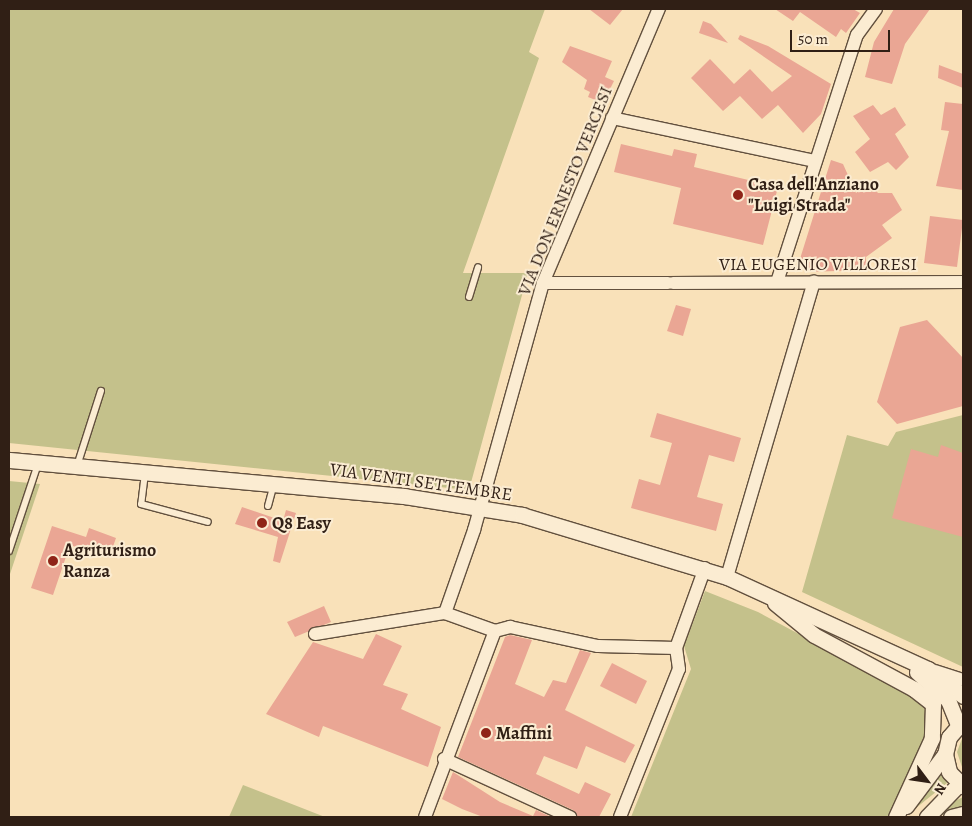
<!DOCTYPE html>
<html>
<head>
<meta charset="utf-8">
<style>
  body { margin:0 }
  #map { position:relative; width:972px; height:826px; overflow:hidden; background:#f9e1b9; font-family:Alegreya,serif }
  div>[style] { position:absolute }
  .green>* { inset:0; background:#c4c18b }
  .building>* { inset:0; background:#eaa694 }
  .roads { filter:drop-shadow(1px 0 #62503e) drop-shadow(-1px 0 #62503e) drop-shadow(0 1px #62503e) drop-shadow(0 -1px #62503e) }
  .service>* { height:6px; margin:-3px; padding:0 3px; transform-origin:3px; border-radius:3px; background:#fbecd2 }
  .minor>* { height:12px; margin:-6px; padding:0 6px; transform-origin:6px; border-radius:6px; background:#fbecd2 }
  .tertiary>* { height:15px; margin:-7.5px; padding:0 7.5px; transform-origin:7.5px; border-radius:7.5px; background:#fbecd2 }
  .dots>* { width:14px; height:14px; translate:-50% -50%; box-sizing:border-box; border:2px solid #fbecd2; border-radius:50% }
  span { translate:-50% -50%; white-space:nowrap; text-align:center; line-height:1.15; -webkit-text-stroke:4px #fbecd2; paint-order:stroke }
  .poi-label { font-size:18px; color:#301f15; font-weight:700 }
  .left { translate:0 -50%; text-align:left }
  .street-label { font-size:18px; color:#301f15 }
  .frame { position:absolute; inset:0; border:10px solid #301f15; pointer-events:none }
  .north { position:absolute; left:902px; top:756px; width:50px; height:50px; -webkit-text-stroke:4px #fbecd2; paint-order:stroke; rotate:121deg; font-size:14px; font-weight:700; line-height:20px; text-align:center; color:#301f15 }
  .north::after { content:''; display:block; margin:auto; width:18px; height:22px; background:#301f15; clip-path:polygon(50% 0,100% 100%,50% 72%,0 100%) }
  .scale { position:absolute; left:790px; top:30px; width:100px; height:22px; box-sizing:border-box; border:2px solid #301f15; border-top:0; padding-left:6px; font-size:15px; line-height:18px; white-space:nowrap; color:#301f15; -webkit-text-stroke:4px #fbecd2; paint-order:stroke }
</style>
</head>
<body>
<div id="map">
  <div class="green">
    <div style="clip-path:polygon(9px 9px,545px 9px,529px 52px,539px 58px,463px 273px,528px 273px,469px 490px,9px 443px)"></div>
    <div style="clip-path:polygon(963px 415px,963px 667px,802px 592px,847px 435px,888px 446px,896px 432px)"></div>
    <div style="clip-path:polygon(9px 481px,40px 484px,9px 577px)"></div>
    <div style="clip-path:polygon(705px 591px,758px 612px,920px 699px,931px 718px,928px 734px,889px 817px,631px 817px,691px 669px,684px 646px)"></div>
    <div style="clip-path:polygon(963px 736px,963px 770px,957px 752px)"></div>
    <div style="clip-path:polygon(942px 774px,947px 783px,911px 812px,911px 808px)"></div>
    <div style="clip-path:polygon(243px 785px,325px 817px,229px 817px)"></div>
    <div style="clip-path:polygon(963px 797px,963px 809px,933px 817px,941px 808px)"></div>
  </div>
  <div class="building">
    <div style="clip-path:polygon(589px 9px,623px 9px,610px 25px)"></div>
    <div style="clip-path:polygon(775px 9px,853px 9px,860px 13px,846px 33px,841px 29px,836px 37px,800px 12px,793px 21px)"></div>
    <div style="clip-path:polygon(894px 9px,930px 9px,905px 44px,892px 84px,865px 77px,874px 42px)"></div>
    <div style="clip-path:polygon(703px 21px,711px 24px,728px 43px,699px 33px)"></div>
    <div style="clip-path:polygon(740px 35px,768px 46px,831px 84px,821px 114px,803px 133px,778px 105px,762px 119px,740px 96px,723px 111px,691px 78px,710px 59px,734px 84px,750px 69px,772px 92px,792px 76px,738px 39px)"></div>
    <div style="clip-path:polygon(570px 46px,612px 61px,605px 77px,614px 81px,603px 103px,588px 97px,590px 92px,584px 89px,587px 80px,562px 62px)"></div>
    <div style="clip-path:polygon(939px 65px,963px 74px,963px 88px,938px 78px)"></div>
    <div style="clip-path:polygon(945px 102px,963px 104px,963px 190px,936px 186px,949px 131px,941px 130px)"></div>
    <div style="clip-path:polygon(873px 105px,881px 115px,895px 107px,906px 125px,895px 134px,909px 157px,896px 170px,888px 162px,870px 172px,855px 152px,870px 139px,853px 116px)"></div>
    <div style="clip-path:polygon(621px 144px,672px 156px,674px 149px,697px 154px,694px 167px,778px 187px,763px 245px,673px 224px,681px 188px,614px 172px)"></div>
    <div style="clip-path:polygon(831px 160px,843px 164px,856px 193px,869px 183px,878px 193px,892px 193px,902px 210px,882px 225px,892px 238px,866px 257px,866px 270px,806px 272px,799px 262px)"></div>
    <div style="clip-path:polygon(930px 216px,963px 220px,957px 267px,924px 263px)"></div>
    <div style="clip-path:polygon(676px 305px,691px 309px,683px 336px,667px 331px)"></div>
    <div style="clip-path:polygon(927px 320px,963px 358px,963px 406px,897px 424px,877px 402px,900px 327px)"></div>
    <div style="clip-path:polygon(657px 413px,741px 438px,734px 462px,709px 455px,697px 497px,723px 504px,716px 531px,631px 508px,639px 479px,660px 485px,672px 443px,650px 437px)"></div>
    <div style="clip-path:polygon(941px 445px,963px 453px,963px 537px,892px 518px,911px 449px,938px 457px)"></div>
    <div style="clip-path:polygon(242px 507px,283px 521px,286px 510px,296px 513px,280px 563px,273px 561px,278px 537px,235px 524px)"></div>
    <div style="clip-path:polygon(52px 526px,86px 537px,89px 528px,116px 538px,109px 558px,70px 545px,53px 595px,31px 588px)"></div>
    <div style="clip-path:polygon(324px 606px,331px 622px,295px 637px,287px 622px)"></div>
    <div style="clip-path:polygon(376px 634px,402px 646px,383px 685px,408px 694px,401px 709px,441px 727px,428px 767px,323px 726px,319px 737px,266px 714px,313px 642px,363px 659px)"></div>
    <div style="clip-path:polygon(510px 635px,532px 640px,515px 684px,544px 697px,553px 680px,566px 683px,580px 650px,591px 653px,565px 710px,635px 745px,625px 763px,586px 746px,577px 769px,544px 756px,536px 774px,579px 794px,585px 782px,611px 794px,599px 817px,578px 817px,573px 810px,458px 757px,505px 637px)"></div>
    <div style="clip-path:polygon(612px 663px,647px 681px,636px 704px,600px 686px)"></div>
    <div style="clip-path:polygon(453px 772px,500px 802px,533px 816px,536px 810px,551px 817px,483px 817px,462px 809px,442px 799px)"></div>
  </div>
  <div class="roads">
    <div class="service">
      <div style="left:469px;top:297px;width:31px;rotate:-73deg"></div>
      <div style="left:77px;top:466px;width:79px;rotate:-72.3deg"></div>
      <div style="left:145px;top:473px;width:31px;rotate:97deg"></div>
      <div style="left:141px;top:504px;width:69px;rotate:15deg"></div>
      <div style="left:268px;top:506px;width:24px;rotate:-75deg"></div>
      <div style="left:9px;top:551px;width:92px;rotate:-71.6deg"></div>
    </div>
    <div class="minor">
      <div style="left:612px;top:118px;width:208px;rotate:12deg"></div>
      <div style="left:777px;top:282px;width:260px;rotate:-72.1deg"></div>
      <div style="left:857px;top:35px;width:32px;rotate:-54deg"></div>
      <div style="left:543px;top:283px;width:125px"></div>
      <div style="left:673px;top:283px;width:290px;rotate:-0.2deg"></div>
      <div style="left:727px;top:577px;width:308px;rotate:-73.6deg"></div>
      <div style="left:445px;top:613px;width:88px;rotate:-70.7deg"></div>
      <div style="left:474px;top:530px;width:256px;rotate:-74.4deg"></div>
      <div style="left:543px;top:283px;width:298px;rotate:-67.1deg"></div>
      <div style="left:495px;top:631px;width:16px;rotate:-15deg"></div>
      <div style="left:510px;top:627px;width:90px;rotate:12.2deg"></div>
      <div style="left:598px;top:646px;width:78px;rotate:1.5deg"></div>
      <div style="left:315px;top:634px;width:132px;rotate:-9.2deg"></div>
      <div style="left:935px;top:671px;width:29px;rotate:18deg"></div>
      <div style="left:444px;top:759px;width:139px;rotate:24.7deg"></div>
      <div style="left:425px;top:817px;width:199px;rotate:-69.4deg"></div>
      <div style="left:495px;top:631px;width:53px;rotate:-160.2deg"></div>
      <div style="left:620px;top:817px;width:159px;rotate:-68.3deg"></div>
      <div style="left:679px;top:669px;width:21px;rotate:-98deg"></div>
      <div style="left:676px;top:648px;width:85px;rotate:-70.1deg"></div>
    </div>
    <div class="tertiary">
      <div style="left:9px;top:460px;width:397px;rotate:5.2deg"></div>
      <div style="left:404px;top:496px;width:120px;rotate:9.1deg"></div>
      <div style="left:522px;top:515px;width:214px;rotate:16.8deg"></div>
      <div style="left:727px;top:577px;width:221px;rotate:24.6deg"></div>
      <div style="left:928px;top:669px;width:44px;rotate:37.6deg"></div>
      <div style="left:775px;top:603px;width:50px;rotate:39.4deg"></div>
      <div style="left:814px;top:635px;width:114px;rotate:28.4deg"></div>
      <div style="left:914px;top:689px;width:24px;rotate:38deg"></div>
      <div style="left:933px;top:704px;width:34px;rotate:92deg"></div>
      <div style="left:932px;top:738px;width:87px;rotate:114.5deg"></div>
      <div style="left:917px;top:672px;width:42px;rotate:42.1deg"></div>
      <div style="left:948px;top:700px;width:27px;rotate:68deg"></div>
      <div style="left:963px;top:721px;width:21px;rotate:131deg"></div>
      <div style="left:949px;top:737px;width:17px;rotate:103deg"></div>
      <div style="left:945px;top:754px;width:18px;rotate:77deg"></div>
      <div style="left:949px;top:772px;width:20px;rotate:45deg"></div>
      <div style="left:906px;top:806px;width:65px;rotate:-53.1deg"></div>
      <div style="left:927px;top:817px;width:46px;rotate:-45.9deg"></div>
      <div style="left:951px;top:817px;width:12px;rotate:-14deg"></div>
    </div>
  </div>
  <div class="dots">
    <div style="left:738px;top:195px;background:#8f2418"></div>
    <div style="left:262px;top:523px;background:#8f2418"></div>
    <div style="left:53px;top:561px;background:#8f2418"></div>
    <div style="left:486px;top:733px;background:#8f2418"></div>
  </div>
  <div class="poi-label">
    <span class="left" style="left:748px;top:195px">Casa dell'Anziano<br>"Luigi Strada"</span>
    <span class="left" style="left:272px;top:523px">Q8 Easy</span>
    <span class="left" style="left:63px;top:561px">Agriturismo<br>Ranza</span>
    <span class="left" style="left:496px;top:733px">Maffini</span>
  </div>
  <div class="street-label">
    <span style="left:565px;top:191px;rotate:-68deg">VIA DON ERNESTO VERCESI</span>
    <span style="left:818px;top:264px">VIA EUGENIO VILLORESI</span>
    <span style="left:421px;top:482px;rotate:8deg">VIA VENTI SETTEMBRE</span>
  </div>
  <div class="frame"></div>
  <div class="north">N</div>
  <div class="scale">50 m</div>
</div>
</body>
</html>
